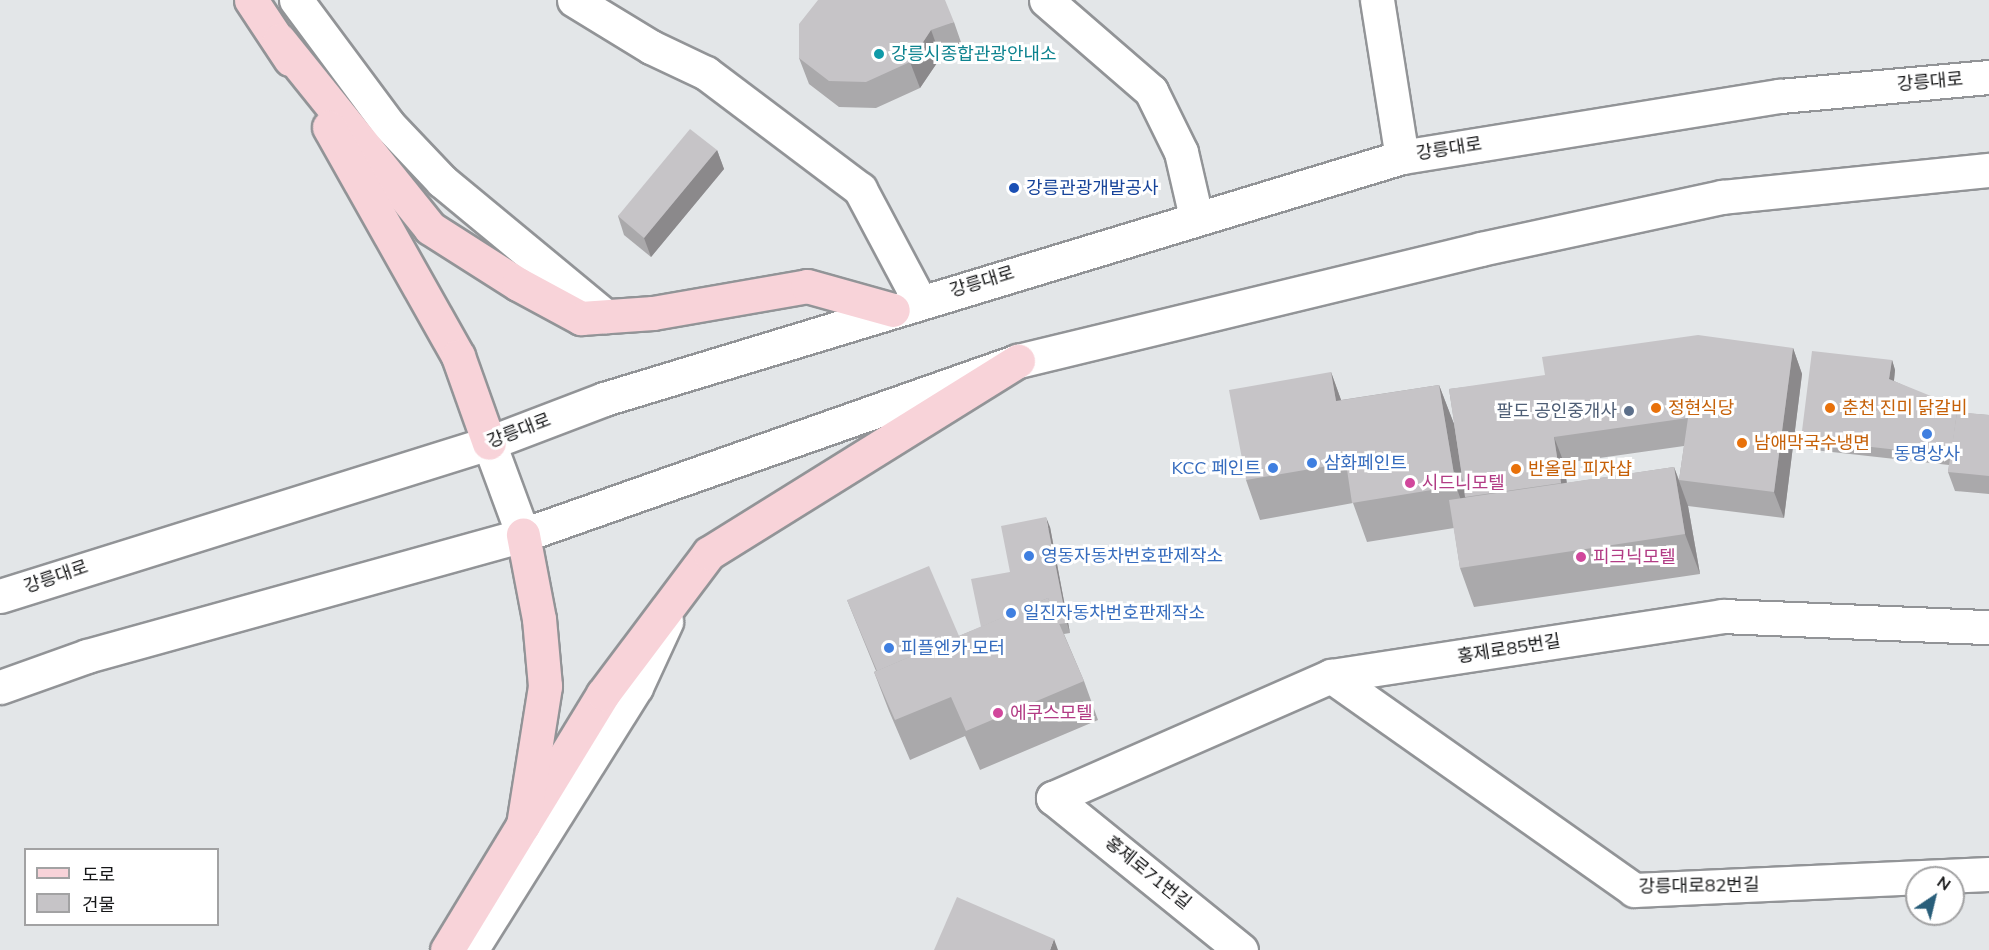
<!DOCTYPE html>
<html>
<head>
<meta charset="utf-8">
<style>
  body { margin:0 }
  #map { position:relative; width:1989px; height:950px; overflow:hidden; background:#e3e6e8; font-family:Mulish,"Noto Sans KR",sans-serif }
  div>[style] { position:absolute }
  .roads { filter:drop-shadow(2px 0 #929497) drop-shadow(-2px 0 #929497) drop-shadow(0 2px #929497) drop-shadow(0 -2px #929497) }
  .minor>* { height:33px; margin:-16.5px; padding:0 16.5px; transform-origin:16.5px; border-radius:16.5px; background:#fff }
  .major>* { height:33px; margin:-16.5px; padding:0 16.5px; transform-origin:16.5px; border-radius:16.5px; background:#f8d3d9 }
  .wall>* { inset:0; background:#aaa9ab }
  .shaded-wall>* { inset:0; background:#8b898b }
  .building>* { inset:0; background:#c6c4c7 }
  .dots>* { width:16px; height:16px; translate:-50% -50%; box-sizing:border-box; border:3px solid #fff; border-radius:50% }
  span { translate:-50% -50%; white-space:nowrap; text-align:center; line-height:1.15; -webkit-text-stroke:6px #fff; paint-order:stroke }
  .culture-label { font-size:18px; color:#0d838f }
  .left { translate:0 -50%; text-align:left }
  .street-label { font-size:18px; color:#161718 }
  .transit-label { font-size:18px; color:#164399 }
  .food-label { font-size:18px; color:#c56008 }
  .service-label { font-size:18px; color:#4e5e75 }
  .right { translate:-100% -50%; text-align:right }
  .shop-label { font-size:18px; color:#366cbe }
  .hotel-label { font-size:18px; color:#b23c85 }
  .legend { position:absolute; left:24px; top:848px; width:195px; height:78px; box-sizing:border-box; background:#fff; border:2px solid #a2a2a3; margin:0; padding:8px 10px; list-style:none; font-size:18px; color:#161718 }
  .legend li { display:flex; align-items:center; gap:12px; height:30px }
  .legend b { width:30px; border:2px solid #a2a2a3 }
  .north { position:absolute; left:1905px; top:866px; width:60px; height:60px; box-sizing:border-box; background:#fff; border:2px solid #a2a2a3; border-radius:50%; rotate:35deg; font-size:16px; font-weight:700; line-height:24px; text-align:center; color:#161718 }
  .north::after { content:''; display:block; margin:auto; width:21px; height:27px; background:#295e7a; clip-path:polygon(50% 0,100% 100%,50% 72%,0 100%) }
</style>
</head>
<body>
<div id="map">
  <div class="roads">
    <div class="minor">
      <div style="left:296px;top:0;width:154px;rotate:53.4deg"></div>
      <div style="left:388px;top:124px;width:79px;rotate:46.5deg"></div>
      <div style="left:442px;top:181px;width:212px;rotate:39.6deg"></div>
      <div style="left:574px;top:0;width:90px;rotate:31.4deg"></div>
      <div style="left:651px;top:47px;width:61px;rotate:25.3deg"></div>
      <div style="left:706px;top:73px;width:193px;rotate:37deg"></div>
      <div style="left:860px;top:189px;width:128px;rotate:62deg"></div>
      <div style="left:1046px;top:0;width:139px;rotate:40.9deg"></div>
      <div style="left:1151px;top:91px;width:68px;rotate:63.8deg"></div>
      <div style="left:1181px;top:152px;width:67px;rotate:77deg"></div>
      <div style="left:1377px;top:0;width:159px;rotate:81deg"></div>
      <div style="left:489px;top:443px;width:98px;rotate:69.7deg"></div>
      <div style="left:0;top:596px;width:512px;rotate:-17.37deg"></div>
      <div style="left:489px;top:443px;width:123px;rotate:-20.9deg"></div>
      <div style="left:604px;top:399px;width:834px;rotate:-16.87deg"></div>
      <div style="left:1402px;top:157px;width:383px;rotate:-9.2deg"></div>
      <div style="left:1780px;top:96px;width:210px;rotate:-5.2deg"></div>
      <div style="left:1331px;top:676px;width:371px;rotate:35.2deg"></div>
      <div style="left:1634px;top:890px;width:355px;rotate:-2.6deg"></div>
      <div style="left:0;top:687px;width:92px;rotate:-19.6deg"></div>
      <div style="left:87px;top:656px;width:452px;rotate:-15.5deg"></div>
      <div style="left:523px;top:535px;width:525px;rotate:-19.37deg"></div>
      <div style="left:1018px;top:361px;width:476px;rotate:-13.6deg"></div>
      <div style="left:1481px;top:249px;width:247px;rotate:-12.2deg"></div>
      <div style="left:1722px;top:197px;width:268px;rotate:-5.8deg"></div>
      <div style="left:471px;top:950px;width:310px;rotate:-57.9deg"></div>
      <div style="left:636px;top:687px;width:72px;rotate:-65.2deg"></div>
      <div style="left:1241px;top:950px;width:242px;rotate:-141deg"></div>
      <div style="left:1053px;top:798px;width:304px;rotate:-23.7deg"></div>
      <div style="left:1331px;top:676px;width:396px;rotate:-8.7deg"></div>
      <div style="left:1722px;top:616px;width:267px;rotate:2.4deg"></div>
    </div>
    <div class="major">
      <div style="left:251px;top:0;width:71px;rotate:56.5deg"></div>
      <div style="left:279px;top:40px;width:241px;rotate:51.2deg"></div>
      <div style="left:430px;top:228px;width:104px;rotate:32.5deg"></div>
      <div style="left:518px;top:284px;width:72px;rotate:28.4deg"></div>
      <div style="left:581px;top:318px;width:72px;rotate:-4deg"></div>
      <div style="left:653px;top:313px;width:156px;rotate:-9.9deg"></div>
      <div style="left:807px;top:286px;width:89px;rotate:15.6deg"></div>
      <div style="left:329px;top:127px;width:263px;rotate:60.6deg"></div>
      <div style="left:458px;top:356px;width:92px;rotate:70.4deg"></div>
      <div style="left:523px;top:825px;width:153px;rotate:-58.6deg"></div>
      <div style="left:603px;top:694px;width:176px;rotate:-53.1deg"></div>
      <div style="left:709px;top:553px;width:364px;rotate:-31.9deg"></div>
      <div style="left:447px;top:950px;width:146px;rotate:-58.7deg"></div>
      <div style="left:523px;top:825px;width:141px;rotate:-81deg"></div>
      <div style="left:545px;top:686px;width:67px;rotate:-95.1deg"></div>
      <div style="left:539px;top:619px;width:86px;rotate:-100.8deg"></div>
    </div>
  </div>
  <div class="wall">
    <div style="clip-path:polygon(954px 22px,963px 48px,941px 57px,920px 88px,876px 108px,839px 107px,809px 84px,799px 58px)"></div>
    <div style="clip-path:polygon(717px 150px,724px 169px,651px 257px,624px 235px,618px 216px)"></div>
    <div style="clip-path:polygon(evenodd,1793px 348px,1802px 374px,1784px 518px,1688px 506px,1700px 574px,1474px 607px,1460px 568px,1454px 528px,1367px 542px,1353px 503px,1260px 520px,1246px 480px,1331px 372px,1341px 400px,1439px 385px,1454px 424px,1464px 486px,1449px 389px,1793px 348px,1684px 446px,1679px 480px,1674px 467px,1567px 483px,1564px 463px,1684px 446px)"></div>
    <div style="clip-path:polygon(1892px 360px,1895px 370px,1894px 381px,1964px 413px,1989px 415px,1989px 494px,1955px 491px,1948px 472px,1949px 465px,1805px 449px,1801px 439px)"></div>
    <div style="clip-path:polygon(1050px 527px,1070px 633px,1064px 634px,1084px 681px,1098px 720px,980px 770px,965px 736px,910px 760px,889px 711px,874px 672px,876px 671px,847px 600px,959px 636px,981px 627px,1010px 572px)"></div>
  </div>
  <div class="shaded-wall">
    <div style="clip-path:polygon(931px 30px,941px 57px,920px 88px,910px 62px)"></div>
    <div style="clip-path:polygon(717px 150px,724px 169px,651px 257px,644px 238px)"></div>
    <div style="clip-path:polygon(1793px 348px,1802px 374px,1784px 518px,1774px 492px)"></div>
    <div style="clip-path:polygon(1892px 360px,1895px 370px,1893px 389px,1889px 379px)"></div>
    <div style="clip-path:polygon(1331px 372px,1345px 411px,1336px 401px)"></div>
    <div style="clip-path:polygon(1439px 385px,1454px 424px,1470px 526px,1456px 486px)"></div>
    <div style="clip-path:polygon(1554px 437px,1564px 463px,1572px 523px,1563px 496px)"></div>
    <div style="clip-path:polygon(1674px 467px,1688px 506px,1700px 574px,1685px 534px)"></div>
    <div style="clip-path:polygon(1046px 517px,1050px 527px,1070px 633px,1067px 623px)"></div>
    <div style="clip-path:polygon(1054px 939px,1058px 950px,1050px 950px)"></div>
  </div>
  <div class="building">
    <div style="clip-path:polygon(818px 0,945px 0,954px 22px,931px 30px,910px 62px,866px 82px,829px 81px,799px 58px,799px 24px)"></div>
    <div style="clip-path:polygon(690px 129px,717px 150px,644px 238px,618px 216px)"></div>
    <div style="clip-path:polygon(1698px 335px,1793px 348px,1774px 492px,1679px 480px,1688px 418px,1554px 437px,1561px 483px,1465px 497px,1449px 389px,1545px 375px,1542px 357px)"></div>
    <div style="clip-path:polygon(1812px 351px,1892px 360px,1889px 379px,1963px 409px,1962px 412px,1957px 412px,1951px 456px,1801px 439px)"></div>
    <div style="clip-path:polygon(1331px 372px,1336px 401px,1439px 385px,1456px 486px,1352px 503px,1346px 463px,1246px 480px,1229px 390px)"></div>
    <div style="clip-path:polygon(1957px 412px,1989px 415px,1989px 476px,1948px 472px)"></div>
    <div style="clip-path:polygon(1674px 467px,1685px 534px,1460px 568px,1449px 500px)"></div>
    <div style="clip-path:polygon(1046px 517px,1067px 623px,1059px 624px,1048px 598px,981px 627px,971px 579px,1010px 572px,1001px 526px)"></div>
    <div style="clip-path:polygon(929px 566px,959px 636px,877px 671px,847px 600px)"></div>
    <div style="clip-path:polygon(1048px 598px,1084px 681px,966px 731px,951px 697px,895px 720px,874px 672px)"></div>
    <div style="clip-path:polygon(957px 897px,1054px 939px,1050px 950px,934px 950px)"></div>
  </div>
  <div class="dots">
    <div style="left:879px;top:54px;background:#0f9aa8"></div>
    <div style="left:1014px;top:188px;background:#1a4fb4"></div>
    <div style="left:1656px;top:408px;background:#e8710a"></div>
    <div style="left:1830px;top:408px;background:#e8710a"></div>
    <div style="left:1629px;top:411px;background:#5c6f8a"></div>
    <div style="left:1927px;top:434px;background:#3f7fe0"></div>
    <div style="left:1742px;top:443px;background:#e8710a"></div>
    <div style="left:1312px;top:463px;background:#3f7fe0"></div>
    <div style="left:1273px;top:468px;background:#3f7fe0"></div>
    <div style="left:1516px;top:469px;background:#e8710a"></div>
    <div style="left:1410px;top:483px;background:#d1479c"></div>
    <div style="left:1029px;top:556px;background:#3f7fe0"></div>
    <div style="left:1581px;top:557px;background:#d1479c"></div>
    <div style="left:1011px;top:613px;background:#3f7fe0"></div>
    <div style="left:889px;top:648px;background:#3f7fe0"></div>
    <div style="left:998px;top:713px;background:#d1479c"></div>
  </div>
  <div class="culture-label">
    <span class="left" style="left:891px;top:54px">강릉시종합관광안내소</span>
  </div>
  <div class="street-label">
    <span style="left:1930px;top:82px;rotate:-5deg">강릉대로</span>
    <span style="left:1449px;top:149px;rotate:-9deg">강릉대로</span>
    <span style="left:982px;top:282px;rotate:-17deg">강릉대로</span>
    <span style="left:519px;top:431px;rotate:-21deg">강릉대로</span>
    <span style="left:56px;top:577px;rotate:-19deg">강릉대로</span>
    <span style="left:1509px;top:649px;rotate:-9deg">홍제로85번길</span>
    <span style="left:1148px;top:873px;rotate:39deg">홍제로71번길</span>
    <span style="left:1699px;top:886px;rotate:-1deg">강릉대로82번길</span>
  </div>
  <div class="transit-label">
    <span class="left" style="left:1026px;top:188px">강릉관광개발공사</span>
  </div>
  <div class="food-label">
    <span class="left" style="left:1668px;top:408px">정현식당</span>
    <span class="left" style="left:1842px;top:408px">춘천 진미 닭갈비</span>
    <span class="left" style="left:1754px;top:443px">남애막국수냉면</span>
    <span class="left" style="left:1528px;top:469px">반올림 피자샵</span>
  </div>
  <div class="service-label">
    <span class="right" style="left:1617px;top:411px">팔도 공인중개사</span>
  </div>
  <div class="shop-label">
    <span style="left:1927px;top:454px">동명상사</span>
    <span class="left" style="left:1324px;top:463px">삼화페인트</span>
    <span class="right" style="left:1261px;top:468px">KCC 페인트</span>
    <span class="left" style="left:1041px;top:556px">영동자동차번호판제작소</span>
    <span class="left" style="left:1023px;top:613px">일진자동차번호판제작소</span>
    <span class="left" style="left:901px;top:648px">피플엔카 모터</span>
  </div>
  <div class="hotel-label">
    <span class="left" style="left:1422px;top:483px">시드니모텔</span>
    <span class="left" style="left:1593px;top:557px">피크닉모텔</span>
    <span class="left" style="left:1010px;top:713px">에쿠스모텔</span>
  </div>
  <ul class="legend">
  <li><b style="height:8px;background:#f8d3d9"></b>도로</li>
  <li><b style="height:16px;background:#c6c4c7"></b>건물</li>
  </ul>
  <div class="north">N</div>
</div>
</body>
</html>
